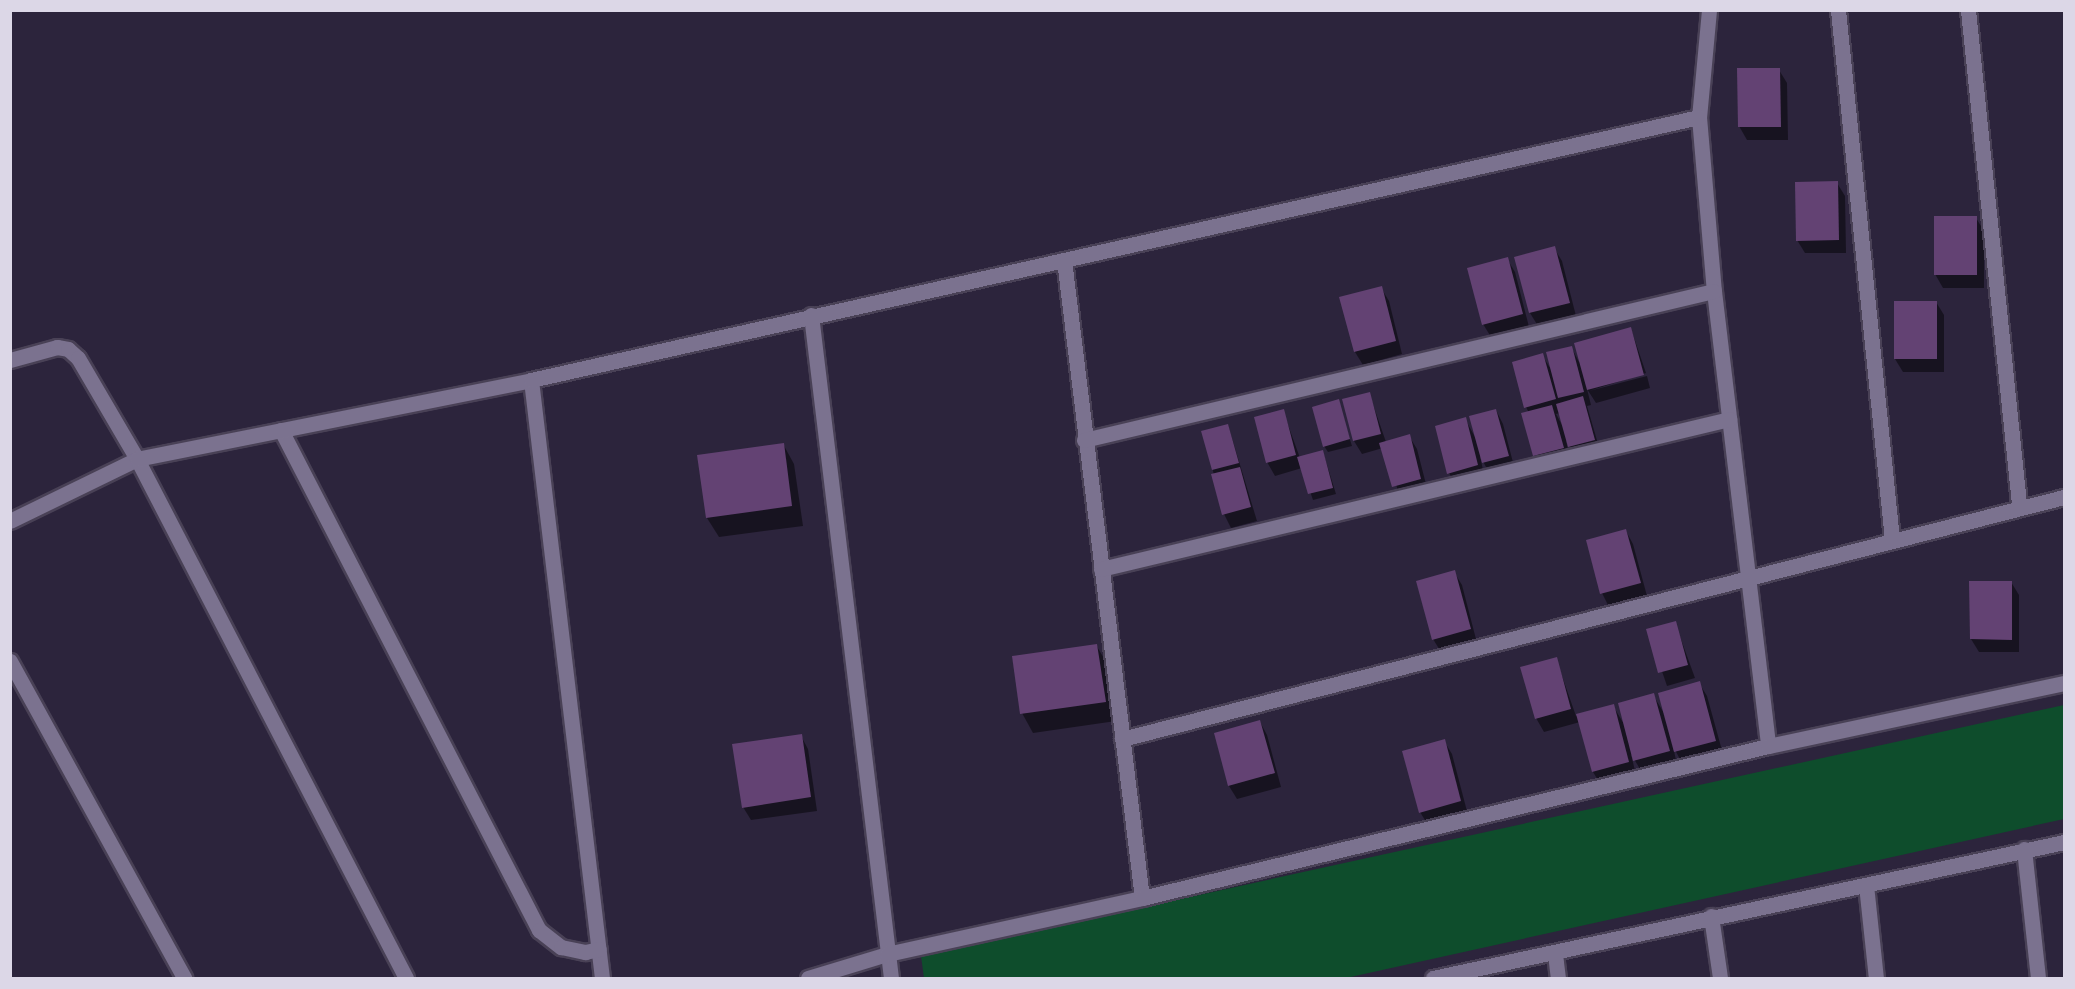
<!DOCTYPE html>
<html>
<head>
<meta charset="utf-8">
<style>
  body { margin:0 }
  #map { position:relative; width:2075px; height:989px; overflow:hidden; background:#2c243c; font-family:"Fira Sans",sans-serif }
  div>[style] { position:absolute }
  .green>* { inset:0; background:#0e4d2c }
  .shadow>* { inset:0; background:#0007 }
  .building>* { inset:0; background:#634273 }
  .roads { filter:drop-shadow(2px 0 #494156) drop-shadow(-2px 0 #494156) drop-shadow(0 2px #494156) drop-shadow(0 -2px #494156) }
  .minor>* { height:15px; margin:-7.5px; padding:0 7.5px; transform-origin:7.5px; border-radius:7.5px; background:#7b728f }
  span { translate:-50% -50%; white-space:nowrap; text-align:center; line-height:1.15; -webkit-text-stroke:5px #13101a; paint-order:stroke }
  .frame { position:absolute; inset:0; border:12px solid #dcd7e7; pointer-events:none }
</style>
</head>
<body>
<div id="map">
  <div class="green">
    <div style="clip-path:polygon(2064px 705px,2064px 819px,1346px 978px,924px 978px,921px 956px)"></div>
  </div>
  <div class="shadow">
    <div style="clip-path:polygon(1779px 70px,1787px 83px,1788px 140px,1747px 140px,1739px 126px)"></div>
    <div style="clip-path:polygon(1837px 183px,1845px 196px,1846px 253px,1805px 253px,1797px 240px)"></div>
    <div style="clip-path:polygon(1976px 218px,1984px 231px,1984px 288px,1943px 288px,1935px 274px)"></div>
    <div style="clip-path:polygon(1554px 248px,1562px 261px,1576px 316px,1538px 326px,1530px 313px)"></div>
    <div style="clip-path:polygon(1507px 259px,1515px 272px,1529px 327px,1491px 337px,1483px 324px)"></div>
    <div style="clip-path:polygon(1381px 288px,1389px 301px,1402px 354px,1363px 365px,1355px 352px,1341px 299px)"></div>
    <div style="clip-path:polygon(1936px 302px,1944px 315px,1944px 372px,1903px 372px,1895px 359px)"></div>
    <div style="clip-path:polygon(evenodd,1631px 329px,1646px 373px,1589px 391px,1647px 376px,1650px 388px,1596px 403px,1587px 389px,1591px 405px,1587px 406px,1601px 454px,1577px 460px,1566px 440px,1570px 461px,1542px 469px,1523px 414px,1529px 413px,1526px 407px,1542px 355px,1552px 371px,1571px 347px,1579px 362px,1631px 329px,1560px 413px,1562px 425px,1556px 414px,1560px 413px)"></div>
    <div style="clip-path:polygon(1369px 393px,1386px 442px,1409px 436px,1417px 449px,1428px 492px,1401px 499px,1383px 448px,1362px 454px,1354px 441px)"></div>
    <div style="clip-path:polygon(1338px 401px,1352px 446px,1328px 452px,1324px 446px)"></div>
    <div style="clip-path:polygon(1496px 410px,1503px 424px,1515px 470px,1491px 476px,1480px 456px,1485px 479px,1457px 486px,1449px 473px,1465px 419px,1475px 437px)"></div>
    <div style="clip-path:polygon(1283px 411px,1300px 458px,1323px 452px,1336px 494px,1313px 500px,1302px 468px,1275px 476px,1267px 462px)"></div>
    <div style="clip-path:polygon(1228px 425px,1257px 521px,1231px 528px,1224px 514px,1203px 432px)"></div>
    <div style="clip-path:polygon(783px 444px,794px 464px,803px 526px,719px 537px,707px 518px)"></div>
    <div style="clip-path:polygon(1626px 531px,1633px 544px,1647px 596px,1609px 607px,1602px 593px)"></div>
    <div style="clip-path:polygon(1454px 572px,1462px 585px,1477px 643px,1441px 652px,1433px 639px)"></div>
    <div style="clip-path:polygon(2011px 582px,2019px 595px,2019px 652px,1979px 652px,1971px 639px,1971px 583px)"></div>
    <div style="clip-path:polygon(1675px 623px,1695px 678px,1667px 686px,1648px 630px)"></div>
    <div style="clip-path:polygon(1096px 645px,1108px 665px,1116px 721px,1033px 733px,1022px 713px)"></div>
    <div style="clip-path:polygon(1556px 659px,1576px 716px,1613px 706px,1624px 724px,1653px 695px,1667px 718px,1699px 683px,1707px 696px,1723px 754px,1683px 765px,1673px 746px,1677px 765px,1643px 774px,1631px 754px,1636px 775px,1601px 785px,1593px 772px,1580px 722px,1544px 732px,1536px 718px)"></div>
    <div style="clip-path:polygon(1260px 722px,1267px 735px,1281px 787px,1237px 799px,1229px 786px)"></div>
    <div style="clip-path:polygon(801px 736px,808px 749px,817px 811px,751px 820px,743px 807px)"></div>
    <div style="clip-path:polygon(1444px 741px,1452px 754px,1468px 815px,1428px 825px,1420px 812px)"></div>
  </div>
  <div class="building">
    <div style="clip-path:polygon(1737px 68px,1780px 68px,1781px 127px,1738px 127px)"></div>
    <div style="clip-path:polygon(1838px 181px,1839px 240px,1796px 241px,1795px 182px)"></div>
    <div style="clip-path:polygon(1934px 216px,1977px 216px,1977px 275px,1934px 275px)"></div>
    <div style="clip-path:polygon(1555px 246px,1570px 303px,1529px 313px,1514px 257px)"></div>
    <div style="clip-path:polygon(1508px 257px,1523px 314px,1482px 325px,1467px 268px)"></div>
    <div style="clip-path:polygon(1382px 286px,1396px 341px,1354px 352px,1339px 297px)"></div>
    <div style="clip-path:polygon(1894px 301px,1937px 301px,1937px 359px,1894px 359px)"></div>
    <div style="clip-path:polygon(1631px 327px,1644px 375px,1587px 390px,1574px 343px)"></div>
    <div style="clip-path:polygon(1572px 346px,1584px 392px,1558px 398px,1546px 352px)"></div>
    <div style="clip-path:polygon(1543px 353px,1556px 399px,1524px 408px,1512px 362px)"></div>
    <div style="clip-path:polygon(1370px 392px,1381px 434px,1353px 441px,1342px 399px)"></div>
    <div style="clip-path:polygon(1583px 396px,1595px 440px,1568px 447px,1556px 404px)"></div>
    <div style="clip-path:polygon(1339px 399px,1350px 439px,1323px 447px,1312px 407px)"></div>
    <div style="clip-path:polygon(1552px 405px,1564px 448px,1533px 456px,1521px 413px)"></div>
    <div style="clip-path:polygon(1284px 409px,1296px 455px,1266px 463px,1254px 417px)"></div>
    <div style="clip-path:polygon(1496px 409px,1509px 456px,1482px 463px,1469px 416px)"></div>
    <div style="clip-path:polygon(1466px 417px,1478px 465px,1447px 474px,1435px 426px)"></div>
    <div style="clip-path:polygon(1228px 424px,1239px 463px,1212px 470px,1201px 431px)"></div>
    <div style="clip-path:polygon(1410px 434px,1421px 479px,1392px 487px,1379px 443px)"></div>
    <div style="clip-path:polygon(784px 443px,792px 506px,706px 518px,697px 455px)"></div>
    <div style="clip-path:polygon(1323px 450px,1333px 488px,1308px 494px,1297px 457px)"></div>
    <div style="clip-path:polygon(1240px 467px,1251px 507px,1222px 515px,1211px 474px)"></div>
    <div style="clip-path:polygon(1626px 529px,1641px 583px,1600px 594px,1586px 540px)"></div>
    <div style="clip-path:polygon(1455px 570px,1471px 629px,1432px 640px,1416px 581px)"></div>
    <div style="clip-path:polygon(1969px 581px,2012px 581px,2012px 640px,1970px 639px)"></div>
    <div style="clip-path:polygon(1676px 621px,1688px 665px,1658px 673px,1646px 629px)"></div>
    <div style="clip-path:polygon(1097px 644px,1106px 702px,1020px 714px,1012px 656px)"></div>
    <div style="clip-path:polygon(1557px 657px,1571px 709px,1535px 719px,1520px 667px)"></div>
    <div style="clip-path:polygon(1700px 681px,1716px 741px,1674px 752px,1658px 693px)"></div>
    <div style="clip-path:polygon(1654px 693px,1670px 751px,1633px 761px,1618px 703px)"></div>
    <div style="clip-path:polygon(1614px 704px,1629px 762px,1592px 772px,1576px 714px)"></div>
    <div style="clip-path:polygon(1260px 720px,1275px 773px,1228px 786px,1214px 733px)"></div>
    <div style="clip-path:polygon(802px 734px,811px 797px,742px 808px,732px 744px)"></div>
    <div style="clip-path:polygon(1445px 739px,1461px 801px,1419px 813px,1402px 751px)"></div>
  </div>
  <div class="roads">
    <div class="minor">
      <div style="left:1709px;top:10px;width:107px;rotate:95.3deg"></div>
      <div style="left:1699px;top:117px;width:175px;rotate:85.1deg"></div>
      <div style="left:1714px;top:291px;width:458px;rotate:83.2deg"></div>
      <div style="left:1838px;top:10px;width:533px;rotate:84.18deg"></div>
      <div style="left:1968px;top:10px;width:499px;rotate:84.1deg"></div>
      <div style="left:1064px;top:260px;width:643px;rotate:83.03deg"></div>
      <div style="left:811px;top:315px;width:668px;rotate:83.12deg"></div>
      <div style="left:10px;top:360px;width:49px;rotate:-15.5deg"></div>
      <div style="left:57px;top:347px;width:11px;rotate:10deg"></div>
      <div style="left:68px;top:349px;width:13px;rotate:42deg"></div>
      <div style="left:78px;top:358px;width:117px;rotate:59.7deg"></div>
      <div style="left:137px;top:459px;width:141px;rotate:154deg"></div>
      <div style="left:531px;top:380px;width:602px;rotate:83.23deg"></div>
      <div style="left:281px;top:430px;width:563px;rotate:62.71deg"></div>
      <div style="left:539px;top:930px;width:28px;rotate:38deg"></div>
      <div style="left:561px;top:947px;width:25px;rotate:12deg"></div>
      <div style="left:585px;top:952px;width:14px;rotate:-12deg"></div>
      <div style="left:1084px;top:440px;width:647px;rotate:-13.31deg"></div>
      <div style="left:1101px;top:569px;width:646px;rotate:-13.43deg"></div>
      <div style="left:10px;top:661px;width:362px;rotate:61.2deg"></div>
      <div style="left:1122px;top:739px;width:973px;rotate:-14.41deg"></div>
      <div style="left:2024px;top:849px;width:130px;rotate:83.8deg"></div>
      <div style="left:1866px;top:885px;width:94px;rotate:83.9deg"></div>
      <div style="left:1711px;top:916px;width:63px;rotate:81.7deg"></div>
      <div style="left:1555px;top:954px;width:24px;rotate:83deg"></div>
      <div style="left:406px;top:978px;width:585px;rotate:-117.4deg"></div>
      <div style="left:137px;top:459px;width:402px;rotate:-11.3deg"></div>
      <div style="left:531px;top:380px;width:1197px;rotate:-12.69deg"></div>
      <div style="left:808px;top:978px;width:83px;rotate:-16.9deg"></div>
      <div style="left:887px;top:954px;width:261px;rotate:-12.4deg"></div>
      <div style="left:1142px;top:898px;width:644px;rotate:-13.65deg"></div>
      <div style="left:1768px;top:746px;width:303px;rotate:-12deg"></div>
      <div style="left:1433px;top:978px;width:645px;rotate:-12.16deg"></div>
    </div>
  </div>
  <div class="frame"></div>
</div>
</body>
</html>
